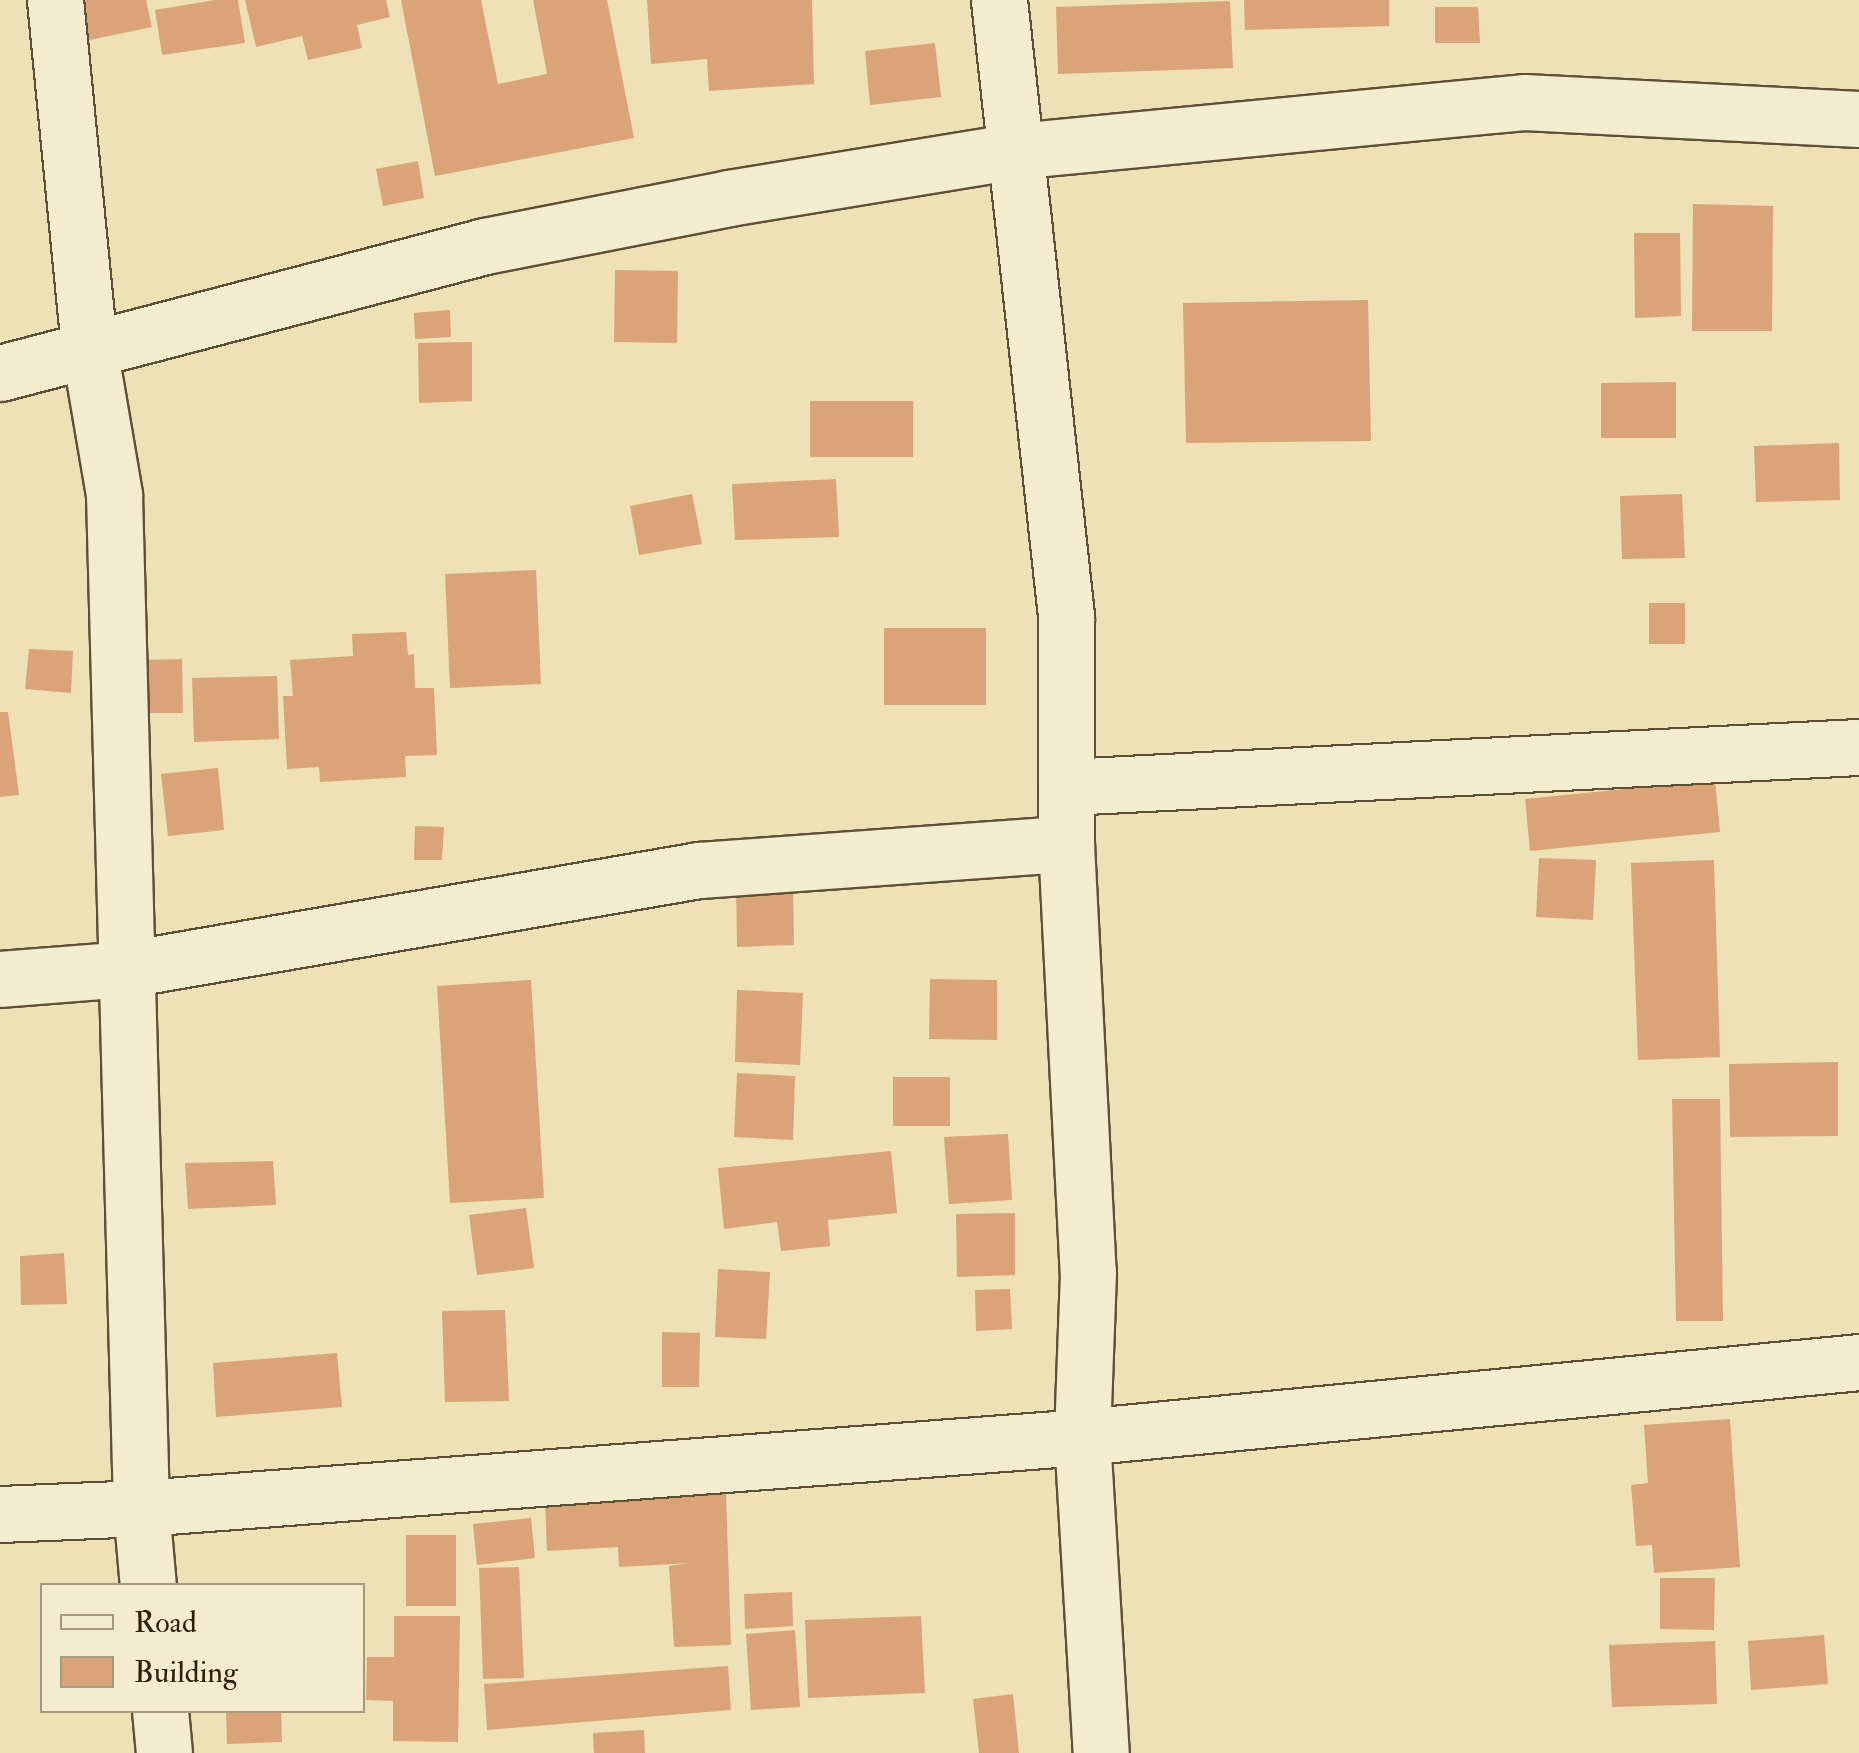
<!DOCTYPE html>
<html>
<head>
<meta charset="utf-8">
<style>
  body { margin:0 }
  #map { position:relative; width:1859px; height:1753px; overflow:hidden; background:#ede1b5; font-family:"IM FELL Double Pica",serif }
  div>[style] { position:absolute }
  .building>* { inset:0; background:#dba378 }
  .roads { filter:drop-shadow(2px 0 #5e5036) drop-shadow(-2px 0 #5e5036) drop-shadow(0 2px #5e5036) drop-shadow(0 -2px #5e5036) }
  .street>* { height:55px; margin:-27.5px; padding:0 27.5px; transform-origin:27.5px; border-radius:27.5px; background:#f3eccf }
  span { translate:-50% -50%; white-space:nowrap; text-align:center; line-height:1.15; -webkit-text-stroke:8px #f3eccf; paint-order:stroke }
  .legend { position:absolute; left:40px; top:1583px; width:325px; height:130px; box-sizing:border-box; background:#f3eccf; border:2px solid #a49a81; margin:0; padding:12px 18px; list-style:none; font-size:30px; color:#2e1f0b }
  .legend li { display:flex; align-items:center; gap:20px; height:50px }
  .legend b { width:50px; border:2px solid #a49a81 }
</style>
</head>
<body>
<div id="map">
  <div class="building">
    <div style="clip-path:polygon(77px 0,146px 0,152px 27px,85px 41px)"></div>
    <div style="clip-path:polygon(215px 0,238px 0,245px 43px,162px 55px,155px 10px)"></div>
    <div style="clip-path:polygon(245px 0,386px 0,390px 17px,357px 25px,362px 48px,308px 60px,302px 36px,256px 47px)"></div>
    <div style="clip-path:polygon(401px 0,481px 0,498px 84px,547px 74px,533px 0,607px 0,634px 138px,435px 176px)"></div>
    <div style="clip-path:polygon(647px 0,812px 0,814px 84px,709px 91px,707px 59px,651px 64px)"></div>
    <div style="clip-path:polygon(1244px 0,1389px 0,1389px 26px,1245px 30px)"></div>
    <div style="clip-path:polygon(1230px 1px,1233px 68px,1058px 74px,1056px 7px)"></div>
    <div style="clip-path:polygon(1435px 7px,1478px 7px,1480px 43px,1435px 43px)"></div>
    <div style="clip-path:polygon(935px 43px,941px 97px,870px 105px,865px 51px)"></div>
    <div style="clip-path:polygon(418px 161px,424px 198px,383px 206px,376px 169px)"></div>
    <div style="clip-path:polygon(1693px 204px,1773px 206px,1772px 331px,1692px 331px)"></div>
    <div style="clip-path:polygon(1634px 233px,1680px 233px,1681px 316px,1635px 318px)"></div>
    <div style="clip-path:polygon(615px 270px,678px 271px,677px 343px,614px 342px)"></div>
    <div style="clip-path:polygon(1368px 300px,1371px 441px,1186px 443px,1183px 303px)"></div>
    <div style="clip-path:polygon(450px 310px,451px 337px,415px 339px,414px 313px)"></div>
    <div style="clip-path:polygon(472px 342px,472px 401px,419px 403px,418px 343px)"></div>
    <div style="clip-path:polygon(1676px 382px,1676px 438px,1601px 438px,1601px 383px)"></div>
    <div style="clip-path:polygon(810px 401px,913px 401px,913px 457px,810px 457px)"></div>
    <div style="clip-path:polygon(1839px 443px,1840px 500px,1756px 502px,1754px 446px)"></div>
    <div style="clip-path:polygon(836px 479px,839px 537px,735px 540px,732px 484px)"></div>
    <div style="clip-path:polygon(692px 494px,702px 544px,639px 555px,630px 506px)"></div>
    <div style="clip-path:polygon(1682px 494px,1685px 558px,1622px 559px,1620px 496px)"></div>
    <div style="clip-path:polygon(536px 570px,541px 684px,450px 688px,445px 574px)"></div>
    <div style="clip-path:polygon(1649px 603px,1685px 603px,1685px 644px,1649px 644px)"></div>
    <div style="clip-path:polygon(884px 628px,986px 628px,986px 705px,884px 705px)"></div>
    <div style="clip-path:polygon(406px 632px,408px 655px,414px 654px,415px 688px,434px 688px,437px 755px,405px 756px,406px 777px,320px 782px,319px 767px,287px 769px,283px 696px,293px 696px,290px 660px,353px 656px,352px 634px)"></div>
    <div style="clip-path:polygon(29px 649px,73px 651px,71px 693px,25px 689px)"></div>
    <div style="clip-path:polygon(182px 659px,183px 713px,143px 713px,142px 660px)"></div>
    <div style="clip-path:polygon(277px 676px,279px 739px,194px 742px,192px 678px)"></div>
    <div style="clip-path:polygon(0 712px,8px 712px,19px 795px,0 797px)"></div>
    <div style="clip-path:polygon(218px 768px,224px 830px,168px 836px,161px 774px)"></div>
    <div style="clip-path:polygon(1715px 780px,1720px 832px,1530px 851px,1525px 799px)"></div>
    <div style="clip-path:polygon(415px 826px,444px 827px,442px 860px,414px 860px)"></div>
    <div style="clip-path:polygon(1539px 858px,1596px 860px,1593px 920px,1536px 917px)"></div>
    <div style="clip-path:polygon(1714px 860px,1720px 1057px,1638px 1060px,1631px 863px)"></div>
    <div style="clip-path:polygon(793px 885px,794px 945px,737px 947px,736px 886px)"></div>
    <div style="clip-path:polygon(930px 979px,997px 980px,997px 1040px,929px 1039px)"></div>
    <div style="clip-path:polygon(531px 980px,544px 1198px,450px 1203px,437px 986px)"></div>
    <div style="clip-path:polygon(737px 990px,803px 993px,800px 1065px,735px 1062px)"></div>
    <div style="clip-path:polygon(1838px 1062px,1838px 1136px,1730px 1137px,1729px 1064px)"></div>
    <div style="clip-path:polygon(737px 1073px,795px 1076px,793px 1140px,734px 1137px)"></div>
    <div style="clip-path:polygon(893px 1077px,950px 1077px,950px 1126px,893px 1126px)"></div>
    <div style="clip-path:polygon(1672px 1099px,1720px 1099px,1723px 1321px,1676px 1321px)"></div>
    <div style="clip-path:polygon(1008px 1134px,1012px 1200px,949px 1204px,944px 1137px)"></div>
    <div style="clip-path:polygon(891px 1151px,897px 1213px,828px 1220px,830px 1246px,781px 1251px,777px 1222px,724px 1229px,718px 1168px)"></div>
    <div style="clip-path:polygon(273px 1161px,276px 1205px,188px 1209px,185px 1163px)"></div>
    <div style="clip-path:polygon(526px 1208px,534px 1268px,477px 1275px,469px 1215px)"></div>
    <div style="clip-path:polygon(1015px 1213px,1015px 1275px,957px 1277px,956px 1214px)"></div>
    <div style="clip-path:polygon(64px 1253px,67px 1304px,21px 1305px,20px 1256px)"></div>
    <div style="clip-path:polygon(718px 1269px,770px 1272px,766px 1339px,715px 1337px)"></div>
    <div style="clip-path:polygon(1010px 1289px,1012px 1329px,976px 1331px,975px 1290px)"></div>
    <div style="clip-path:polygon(505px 1310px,509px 1401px,445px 1402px,442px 1311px)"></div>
    <div style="clip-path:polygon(662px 1332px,700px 1333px,699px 1387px,662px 1387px)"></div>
    <div style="clip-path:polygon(337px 1353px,342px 1407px,216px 1417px,213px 1363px)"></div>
    <div style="clip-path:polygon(1730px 1419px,1740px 1567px,1654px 1573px,1652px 1545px,1636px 1546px,1631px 1485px,1648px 1483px,1644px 1425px)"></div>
    <div style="clip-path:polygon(726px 1493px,731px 1645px,674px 1647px,669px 1566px,691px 1563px,619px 1567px,618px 1547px,547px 1551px,545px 1502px)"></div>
    <div style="clip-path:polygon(531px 1518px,535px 1558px,477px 1565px,473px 1524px)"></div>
    <div style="clip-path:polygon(406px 1535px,456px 1535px,456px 1606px,406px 1606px)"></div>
    <div style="clip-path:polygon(519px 1567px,524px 1678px,483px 1679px,479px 1568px)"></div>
    <div style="clip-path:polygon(1660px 1578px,1715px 1578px,1714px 1630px,1660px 1629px)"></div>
    <div style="clip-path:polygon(792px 1592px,793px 1626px,745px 1629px,744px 1594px)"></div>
    <div style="clip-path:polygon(394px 1616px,460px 1616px,458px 1742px,393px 1741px,393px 1701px,366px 1700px,367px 1657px,394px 1657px)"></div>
    <div style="clip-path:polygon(921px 1616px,925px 1693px,808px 1698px,805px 1620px)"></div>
    <div style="clip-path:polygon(795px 1630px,800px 1707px,751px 1710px,746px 1634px)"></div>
    <div style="clip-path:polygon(1824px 1635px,1828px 1684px,1751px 1690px,1748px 1641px)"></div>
    <div style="clip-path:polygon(1715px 1641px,1717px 1704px,1612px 1707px,1609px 1645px)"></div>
    <div style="clip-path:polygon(728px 1666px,731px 1710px,487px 1730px,484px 1684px)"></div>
    <div style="clip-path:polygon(1013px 1694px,1019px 1753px,979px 1753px,973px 1699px)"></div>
    <div style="clip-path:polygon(226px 1710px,281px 1710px,282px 1742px,227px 1744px)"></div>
    <div style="clip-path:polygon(644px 1730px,645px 1753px,594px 1753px,593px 1733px)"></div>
  </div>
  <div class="roads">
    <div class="street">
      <div style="left:55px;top:0;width:350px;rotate:84.4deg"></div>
      <div style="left:89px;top:348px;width:149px;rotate:80.3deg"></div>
      <div style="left:114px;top:495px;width:1013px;rotate:88.47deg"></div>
      <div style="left:141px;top:1508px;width:78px;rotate:84.9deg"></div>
      <div style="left:999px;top:0;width:620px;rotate:83.79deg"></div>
      <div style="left:1066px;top:616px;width:228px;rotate:90deg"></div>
      <div style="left:1066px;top:844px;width:429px;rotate:87.1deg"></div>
      <div style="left:1088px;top:1272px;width:165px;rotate:92.1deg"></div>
      <div style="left:1082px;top:1437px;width:317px;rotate:86.6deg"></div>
      <div style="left:0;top:373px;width:501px;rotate:-14.67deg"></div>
      <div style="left:485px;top:246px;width:249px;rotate:-11.1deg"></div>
      <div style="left:729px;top:198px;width:290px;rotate:-9.3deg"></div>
      <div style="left:1015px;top:151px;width:511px;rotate:-5.5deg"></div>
      <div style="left:1524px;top:102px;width:335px;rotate:2.9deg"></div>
      <div style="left:1066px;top:787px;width:794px;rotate:-2.89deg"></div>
      <div style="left:0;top:979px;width:127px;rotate:-4.5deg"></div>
      <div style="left:127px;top:969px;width:581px;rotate:-9.82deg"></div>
      <div style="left:699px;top:870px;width:368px;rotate:-4.1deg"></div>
      <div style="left:0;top:1514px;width:141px;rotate:-2.4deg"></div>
      <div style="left:141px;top:1508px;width:944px;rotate:-4.31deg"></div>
      <div style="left:1082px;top:1437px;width:781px;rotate:-5.51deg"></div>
      <div style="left:160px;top:1710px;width:43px;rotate:84.7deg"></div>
    </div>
  </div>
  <ul class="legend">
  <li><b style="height:12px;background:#f3eccf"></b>Road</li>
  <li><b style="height:28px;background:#dba378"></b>Building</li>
  </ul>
</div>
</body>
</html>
